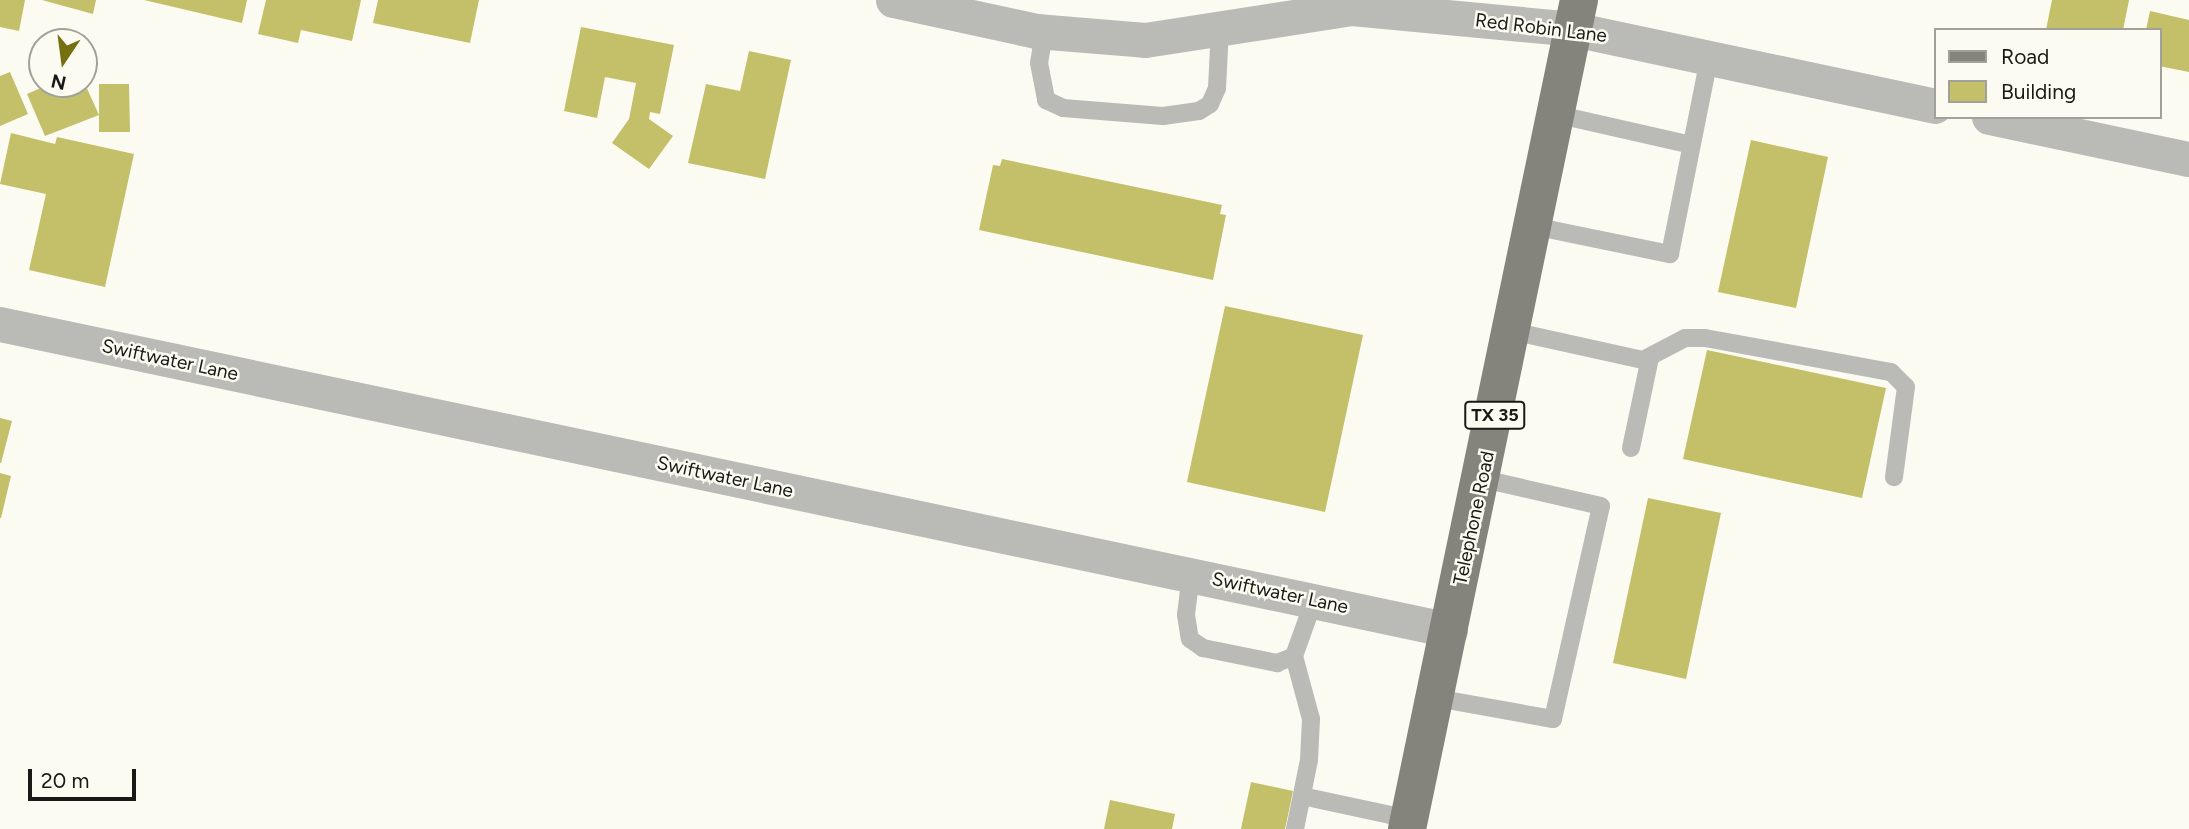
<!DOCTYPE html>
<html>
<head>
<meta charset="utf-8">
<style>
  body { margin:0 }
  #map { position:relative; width:2189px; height:829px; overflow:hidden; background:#fbfbf1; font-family:Figtree,sans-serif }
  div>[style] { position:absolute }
  .building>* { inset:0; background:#c4bf69 }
  .service>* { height:18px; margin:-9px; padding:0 9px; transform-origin:9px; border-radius:9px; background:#babab6 }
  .minor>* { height:35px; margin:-17.5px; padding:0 17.5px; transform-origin:17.5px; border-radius:17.5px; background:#babab6 }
  .primary>* { height:38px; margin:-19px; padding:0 19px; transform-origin:19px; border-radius:19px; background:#84847c }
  span { translate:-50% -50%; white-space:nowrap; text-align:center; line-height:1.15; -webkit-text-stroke:5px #fbfbf1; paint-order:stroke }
  .shield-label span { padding:2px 5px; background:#fbfbf1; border:2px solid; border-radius:5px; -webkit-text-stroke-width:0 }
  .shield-label { font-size:18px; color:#191916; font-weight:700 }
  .street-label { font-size:19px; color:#191916 }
  .legend { position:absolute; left:1934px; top:28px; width:228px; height:91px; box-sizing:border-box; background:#fbfbf1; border:2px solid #a1a199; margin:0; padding:9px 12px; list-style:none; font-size:21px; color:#191916 }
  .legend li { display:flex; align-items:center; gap:14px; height:35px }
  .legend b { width:35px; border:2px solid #a1a199 }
  .north { position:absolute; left:28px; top:28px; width:70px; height:70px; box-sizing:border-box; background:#fbfbf1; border:2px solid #a1a199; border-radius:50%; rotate:193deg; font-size:19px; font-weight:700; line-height:28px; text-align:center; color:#191916 }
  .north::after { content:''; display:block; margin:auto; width:24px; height:32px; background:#767011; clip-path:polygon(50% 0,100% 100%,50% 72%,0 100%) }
  .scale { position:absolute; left:28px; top:769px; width:108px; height:32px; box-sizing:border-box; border:4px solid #191916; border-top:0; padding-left:9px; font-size:21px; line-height:24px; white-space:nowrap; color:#191916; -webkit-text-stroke:5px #fbfbf1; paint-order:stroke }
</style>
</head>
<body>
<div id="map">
  <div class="building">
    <div style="clip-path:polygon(0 0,25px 0,19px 31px,0 27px)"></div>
    <div style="clip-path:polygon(42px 0,96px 0,93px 14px)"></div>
    <div style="clip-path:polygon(144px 0,247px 0,242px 23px)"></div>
    <div style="clip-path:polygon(266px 0,361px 0,352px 41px,301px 30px,298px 43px,258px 34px)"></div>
    <div style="clip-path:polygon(378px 0,479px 0,470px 43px,373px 23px)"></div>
    <div style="clip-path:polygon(2052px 0,2129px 0,2123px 30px,2046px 30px)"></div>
    <div style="clip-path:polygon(2150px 11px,2189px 20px,2189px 72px,2159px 66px,2159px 30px,2146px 30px)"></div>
    <div style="clip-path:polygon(581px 27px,674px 45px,660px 114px,650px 112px,649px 119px,673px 136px,649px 169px,612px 143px,629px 119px,636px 83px,605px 77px,597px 118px,564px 111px)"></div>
    <div style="clip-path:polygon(749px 51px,791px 60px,765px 179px,688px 163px,706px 84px,740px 91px)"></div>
    <div style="clip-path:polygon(10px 72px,28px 114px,0 126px,0 76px)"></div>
    <div style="clip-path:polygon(50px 84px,85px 84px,99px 115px,45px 136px,27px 94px)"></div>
    <div style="clip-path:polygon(99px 84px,129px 84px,130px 132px,99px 132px)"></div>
    <div style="clip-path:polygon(11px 133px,55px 144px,57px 137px,134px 154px,105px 287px,29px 270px,46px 194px,0 184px)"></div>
    <div style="clip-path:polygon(1751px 140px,1828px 157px,1796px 308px,1718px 292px)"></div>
    <div style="clip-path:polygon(1002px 159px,1222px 205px,1220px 214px,1226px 215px,1213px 280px,979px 230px,993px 165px,1000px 166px)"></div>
    <div style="clip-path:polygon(1225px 306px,1363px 335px,1325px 512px,1187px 482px)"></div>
    <div style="clip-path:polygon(1707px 350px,1886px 388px,1862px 498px,1683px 459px)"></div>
    <div style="clip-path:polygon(0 418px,12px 421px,1px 463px,0 463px)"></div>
    <div style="clip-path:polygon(0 473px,11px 476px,1px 518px,0 518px)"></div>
    <div style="clip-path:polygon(1648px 498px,1721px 513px,1686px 679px,1613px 663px)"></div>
    <div style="clip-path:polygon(1251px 782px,1293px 791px,1285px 829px,1241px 829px)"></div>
    <div style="clip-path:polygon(1110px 800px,1175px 814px,1172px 829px,1104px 829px)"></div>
  </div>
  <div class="service">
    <div style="left:1044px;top:32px;width:31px;rotate:99deg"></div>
    <div style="left:1039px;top:63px;width:38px;rotate:79deg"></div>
    <div style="left:1046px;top:100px;width:19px;rotate:25deg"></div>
    <div style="left:1063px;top:108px;width:100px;rotate:4.6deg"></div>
    <div style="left:1163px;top:116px;width:36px;rotate:-8deg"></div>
    <div style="left:1199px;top:111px;width:13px;rotate:-32deg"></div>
    <div style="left:1210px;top:104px;width:17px;rotate:-66deg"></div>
    <div style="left:1217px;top:88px;width:60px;rotate:-87.1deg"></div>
    <div style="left:1555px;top:114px;width:139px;rotate:12.8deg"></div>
    <div style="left:1533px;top:226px;width:140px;rotate:11.6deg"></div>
    <div style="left:1670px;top:254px;width:200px;rotate:-78.7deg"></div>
    <div style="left:1512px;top:331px;width:134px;rotate:12.5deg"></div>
    <div style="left:1643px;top:360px;width:47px;rotate:-27.6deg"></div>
    <div style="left:1685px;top:338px;width:20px"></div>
    <div style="left:1705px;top:338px;width:189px;rotate:10.4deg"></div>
    <div style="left:1891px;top:372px;width:21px;rotate:45deg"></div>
    <div style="left:1906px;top:387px;width:91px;rotate:97.6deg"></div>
    <div style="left:1631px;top:448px;width:92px;rotate:-78.1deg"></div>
    <div style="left:1191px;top:574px;width:41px;rotate:97deg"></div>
    <div style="left:1186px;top:615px;width:24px;rotate:81deg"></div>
    <div style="left:1190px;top:639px;width:16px;rotate:35deg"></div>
    <div style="left:1203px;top:648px;width:76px;rotate:11.5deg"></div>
    <div style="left:1277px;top:663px;width:18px;rotate:-22deg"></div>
    <div style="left:1294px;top:656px;width:59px;rotate:-70.3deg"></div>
    <div style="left:1294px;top:656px;width:65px;rotate:74.9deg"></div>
    <div style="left:1311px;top:719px;width:41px;rotate:92.8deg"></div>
    <div style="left:1309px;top:760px;width:70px;rotate:101.5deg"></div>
    <div style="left:1436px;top:698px;width:119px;rotate:10.2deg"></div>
    <div style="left:1553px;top:719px;width:218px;rotate:-77.3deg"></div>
    <div style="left:1601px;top:506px;width:121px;rotate:-167.1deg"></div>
    <div style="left:1302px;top:796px;width:109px;rotate:12.1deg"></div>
  </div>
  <div class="minor">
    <div style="left:893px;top:0;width:146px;rotate:12.2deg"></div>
    <div style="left:1036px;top:31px;width:109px;rotate:4.7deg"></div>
    <div style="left:1145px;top:40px;width:209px;rotate:-8.8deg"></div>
    <div style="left:1352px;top:8px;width:222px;rotate:5.4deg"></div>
    <div style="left:1573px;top:29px;width:370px;rotate:12deg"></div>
    <div style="left:1989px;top:117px;width:204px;rotate:11.9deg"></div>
    <div style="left:0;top:324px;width:1482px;rotate:11.92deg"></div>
  </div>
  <div class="primary">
    <div style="left:1407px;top:829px;width:847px;rotate:-78.28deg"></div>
  </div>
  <div class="shield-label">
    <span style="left:1495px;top:415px">TX 35</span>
  </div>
  <div class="street-label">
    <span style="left:1541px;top:28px;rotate:7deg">Red Robin Lane</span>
    <span style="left:170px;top:360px;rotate:12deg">Swiftwater Lane</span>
    <span style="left:725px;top:477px;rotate:12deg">Swiftwater Lane</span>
    <span style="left:1474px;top:518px;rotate:-78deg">Telephone Road</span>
    <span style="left:1280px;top:593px;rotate:12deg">Swiftwater Lane</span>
  </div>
  <ul class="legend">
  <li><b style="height:9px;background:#84847c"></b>Road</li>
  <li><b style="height:19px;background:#c4bf69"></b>Building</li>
  </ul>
  <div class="north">N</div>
  <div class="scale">20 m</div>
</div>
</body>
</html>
